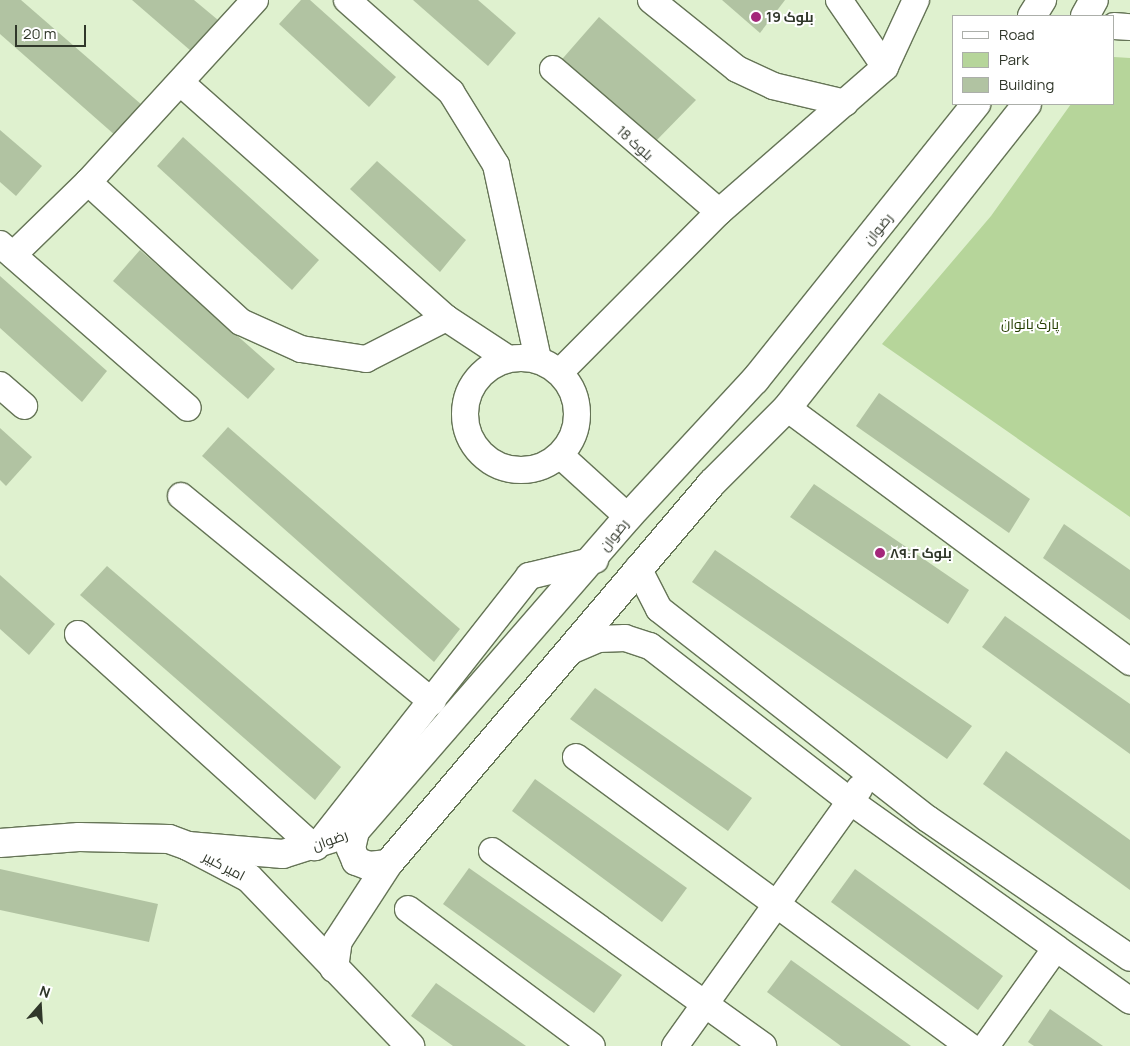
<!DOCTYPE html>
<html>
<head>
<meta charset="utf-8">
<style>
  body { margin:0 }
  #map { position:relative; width:1130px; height:1046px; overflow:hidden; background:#dff1cf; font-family:Manrope,Cairo,sans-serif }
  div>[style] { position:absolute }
  .green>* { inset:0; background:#b6d59a }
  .building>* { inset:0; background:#b1c3a2 }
  .roads { filter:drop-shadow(1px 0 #657456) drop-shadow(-1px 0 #657456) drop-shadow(0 1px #657456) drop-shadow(0 -1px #657456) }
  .minor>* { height:26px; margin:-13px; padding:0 13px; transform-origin:13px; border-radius:13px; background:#fff }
  .minor>.ring { margin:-13px; padding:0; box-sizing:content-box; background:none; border:26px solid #fff; border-radius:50% }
  .secondary>* { height:28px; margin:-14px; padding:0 14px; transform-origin:14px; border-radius:14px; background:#fff }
  .dots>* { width:14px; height:14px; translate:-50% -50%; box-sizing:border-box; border:2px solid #fff; border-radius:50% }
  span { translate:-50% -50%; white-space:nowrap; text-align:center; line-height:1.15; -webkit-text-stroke:4px #fff; paint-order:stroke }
  .poi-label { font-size:14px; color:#30372a; font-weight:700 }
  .left { translate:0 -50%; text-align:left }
  .street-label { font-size:14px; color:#30372a }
  .park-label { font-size:14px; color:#253d01 }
  .legend { position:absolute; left:952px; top:15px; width:162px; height:90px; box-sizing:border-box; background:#fff; border:1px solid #acafaa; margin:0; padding:6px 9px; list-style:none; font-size:15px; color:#30372a }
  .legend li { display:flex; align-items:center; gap:10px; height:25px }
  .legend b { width:25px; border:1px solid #acafaa }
  .north { position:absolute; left:15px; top:981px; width:50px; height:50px; -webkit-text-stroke:4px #fff; paint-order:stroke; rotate:19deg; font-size:14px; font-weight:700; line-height:20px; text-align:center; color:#30372a }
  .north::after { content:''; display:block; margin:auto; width:18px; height:22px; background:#30372a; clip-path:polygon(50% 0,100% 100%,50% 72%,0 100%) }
  .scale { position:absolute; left:15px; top:25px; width:71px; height:22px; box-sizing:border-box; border:2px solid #30372a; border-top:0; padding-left:6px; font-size:15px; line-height:18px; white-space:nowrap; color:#30372a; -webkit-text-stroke:4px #fff; paint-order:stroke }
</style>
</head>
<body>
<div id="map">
  <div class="green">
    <div style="clip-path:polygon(1114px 57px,1130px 58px,1130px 517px,882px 344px,991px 216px,1071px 104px,1114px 104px)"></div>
  </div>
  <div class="building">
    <div style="clip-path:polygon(0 0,21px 0,142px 105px,116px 136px,0 34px)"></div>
    <div style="clip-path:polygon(132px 0,194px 0,218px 20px,191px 51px)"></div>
    <div style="clip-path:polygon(301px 0,310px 0,396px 77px,369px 107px,279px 24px)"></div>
    <div style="clip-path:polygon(413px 0,478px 0,516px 33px,488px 66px)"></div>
    <div style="clip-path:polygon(722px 0,785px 0,760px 33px)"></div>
    <div style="clip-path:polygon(599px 17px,696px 100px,652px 145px,557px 65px)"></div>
    <div style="clip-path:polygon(0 130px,42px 166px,16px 196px,0 182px)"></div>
    <div style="clip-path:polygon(183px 137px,319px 260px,292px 290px,157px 166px)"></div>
    <div style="clip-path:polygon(377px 161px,466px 240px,440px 272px,350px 189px)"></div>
    <div style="clip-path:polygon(140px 250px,275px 369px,248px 399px,113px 281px)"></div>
    <div style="clip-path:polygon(0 276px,107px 371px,82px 402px,0 328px)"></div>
    <div style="clip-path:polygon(879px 393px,1030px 499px,1009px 533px,856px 426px)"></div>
    <div style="clip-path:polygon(228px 427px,460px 629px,434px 662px,202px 456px)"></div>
    <div style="clip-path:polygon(0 428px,32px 457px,6px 486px,0 480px)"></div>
    <div style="clip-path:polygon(814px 484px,969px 590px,948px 624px,790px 517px)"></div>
    <div style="clip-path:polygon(1064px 524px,1130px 570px,1130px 620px,1043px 558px)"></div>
    <div style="clip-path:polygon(715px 550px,972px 726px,947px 759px,692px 582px)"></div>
    <div style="clip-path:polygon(107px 566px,341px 767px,315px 800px,80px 595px)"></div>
    <div style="clip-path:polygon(0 575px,55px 624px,29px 655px,0 629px)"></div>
    <div style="clip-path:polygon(1005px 616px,1130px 704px,1130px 754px,982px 647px)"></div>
    <div style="clip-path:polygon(595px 688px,752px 798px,728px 831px,570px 719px)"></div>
    <div style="clip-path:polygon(1006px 751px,1130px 840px,1130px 890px,983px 784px)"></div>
    <div style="clip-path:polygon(535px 779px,687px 888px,662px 922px,512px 811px)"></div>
    <div style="clip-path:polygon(469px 868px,622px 975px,594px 1013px,443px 904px)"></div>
    <div style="clip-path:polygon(0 869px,158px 904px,149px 942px,0 910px)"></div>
    <div style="clip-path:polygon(855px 869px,1003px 976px,978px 1010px,831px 902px)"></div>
    <div style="clip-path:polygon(791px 960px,911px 1046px,841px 1046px,767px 992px)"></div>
    <div style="clip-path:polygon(436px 983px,526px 1046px,453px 1046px,411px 1016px)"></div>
    <div style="clip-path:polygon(1050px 1009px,1103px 1046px,1034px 1046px,1028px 1042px)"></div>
  </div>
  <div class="roads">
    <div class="minor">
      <div style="left:255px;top:0;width:247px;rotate:132.5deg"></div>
      <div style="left:88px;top:182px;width:207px;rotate:42.5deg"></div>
      <div style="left:241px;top:322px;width:66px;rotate:24.2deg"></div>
      <div style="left:301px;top:349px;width:66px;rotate:8.7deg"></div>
      <div style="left:366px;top:359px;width:90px;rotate:-27.1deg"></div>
      <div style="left:347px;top:0;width:139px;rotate:41.5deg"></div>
      <div style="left:451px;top:92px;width:86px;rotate:58.3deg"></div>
      <div style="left:496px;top:165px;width:198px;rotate:77.8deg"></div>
      <div style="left:651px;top:0;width:110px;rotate:38.7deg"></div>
      <div style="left:737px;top:69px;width:40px;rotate:25deg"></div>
      <div style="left:773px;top:86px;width:74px;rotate:13.3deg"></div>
      <div style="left:839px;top:0;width:81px;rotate:55.5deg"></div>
      <div style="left:1114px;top:26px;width:16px;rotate:4deg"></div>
      <div style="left:553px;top:69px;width:219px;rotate:40.7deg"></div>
      <div style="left:181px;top:83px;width:354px;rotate:41.6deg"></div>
      <div style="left:446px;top:318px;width:73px;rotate:33.3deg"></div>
      <div style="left:0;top:244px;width:249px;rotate:41.1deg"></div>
      <div style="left:13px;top:255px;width:105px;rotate:-44.2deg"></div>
      <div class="ring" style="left:465px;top:358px;width:86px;height:86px"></div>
      <div style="left:560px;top:372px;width:226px;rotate:-45.2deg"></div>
      <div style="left:719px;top:212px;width:220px;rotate:-41.1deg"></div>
      <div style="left:885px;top:67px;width:74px;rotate:-65.2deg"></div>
      <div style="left:0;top:385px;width:32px;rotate:41deg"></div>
      <div style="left:787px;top:408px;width:427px;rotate:36.5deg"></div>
      <div style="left:561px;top:456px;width:91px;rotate:42.3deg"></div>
      <div style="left:181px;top:496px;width:325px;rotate:39.3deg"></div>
      <div style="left:638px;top:568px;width:46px;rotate:62.9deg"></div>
      <div style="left:659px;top:609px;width:341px;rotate:38deg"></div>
      <div style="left:928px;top:819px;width:245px;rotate:34.5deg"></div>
      <div style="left:78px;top:634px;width:318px;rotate:42.1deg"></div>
      <div style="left:568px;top:652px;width:33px;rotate:-23deg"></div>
      <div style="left:598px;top:639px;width:27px;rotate:-2deg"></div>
      <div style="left:625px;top:638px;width:26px;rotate:18deg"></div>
      <div style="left:650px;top:646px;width:253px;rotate:37.8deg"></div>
      <div style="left:850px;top:801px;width:344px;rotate:35.5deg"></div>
      <div style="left:576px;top:757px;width:488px;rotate:36.3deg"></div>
      <div style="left:316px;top:847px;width:345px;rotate:-51.8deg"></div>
      <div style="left:529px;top:576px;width:68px;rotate:-13.6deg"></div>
      <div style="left:492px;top:851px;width:334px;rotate:35.7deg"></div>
      <div style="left:408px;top:909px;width:229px;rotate:36.7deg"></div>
      <div style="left:675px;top:1046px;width:317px;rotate:-54.4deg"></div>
      <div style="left:986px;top:1046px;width:120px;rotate:-54.5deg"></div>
    </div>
    <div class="secondary">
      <div style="left:1032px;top:16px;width:19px;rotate:-58deg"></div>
      <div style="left:1085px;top:16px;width:18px;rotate:-61deg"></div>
      <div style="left:355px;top:831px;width:18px;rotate:103deg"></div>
      <div style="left:351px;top:849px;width:13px;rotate:67deg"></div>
      <div style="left:356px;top:861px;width:14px;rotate:21deg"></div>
      <div style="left:369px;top:866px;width:19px;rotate:-6deg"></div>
      <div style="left:0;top:843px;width:79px;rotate:-4.3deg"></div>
      <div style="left:79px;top:837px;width:90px;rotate:1.3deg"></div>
      <div style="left:169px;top:839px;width:20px;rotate:20deg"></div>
      <div style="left:188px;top:846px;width:69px;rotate:27.7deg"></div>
      <div style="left:249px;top:878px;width:233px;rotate:46.2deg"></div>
      <div style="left:188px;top:846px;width:95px;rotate:4.8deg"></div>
      <div style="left:283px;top:854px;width:76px;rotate:-17.7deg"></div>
      <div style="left:355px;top:831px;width:416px;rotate:-49deg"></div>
      <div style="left:628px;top:517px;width:187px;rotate:-47.2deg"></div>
      <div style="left:755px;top:380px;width:354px;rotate:-51.3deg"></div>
      <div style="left:334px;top:968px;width:27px;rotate:-82deg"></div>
      <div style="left:338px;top:941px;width:92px;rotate:-57deg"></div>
      <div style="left:388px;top:864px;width:500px;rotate:-49.62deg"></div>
      <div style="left:712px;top:483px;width:106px;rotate:-45deg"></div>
      <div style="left:787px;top:408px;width:387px;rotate:-51.7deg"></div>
    </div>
  </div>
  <div class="dots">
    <div style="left:756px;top:17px;background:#a4277a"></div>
    <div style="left:880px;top:553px;background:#a4277a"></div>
  </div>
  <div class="poi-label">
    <span class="left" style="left:766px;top:17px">بلوک 19</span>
    <span class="left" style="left:890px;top:553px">بلوک ۸۹.۲</span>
  </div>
  <div class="street-label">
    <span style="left:635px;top:143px;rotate:42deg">بلوک 18</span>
    <span style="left:878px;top:229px;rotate:-51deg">رضوان</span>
    <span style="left:614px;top:535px;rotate:-52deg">رضوان</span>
    <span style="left:330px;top:840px;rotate:-20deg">رضوان</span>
    <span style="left:224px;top:866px;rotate:28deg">امیر کبیر</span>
  </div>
  <div class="park-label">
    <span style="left:1030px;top:324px">پارک بانوان</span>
  </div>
  <ul class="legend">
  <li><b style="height:6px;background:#fff"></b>Road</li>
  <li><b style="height:14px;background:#b6d59a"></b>Park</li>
  <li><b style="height:14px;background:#b1c3a2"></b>Building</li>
  </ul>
  <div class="north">N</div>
  <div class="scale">20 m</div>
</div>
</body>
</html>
